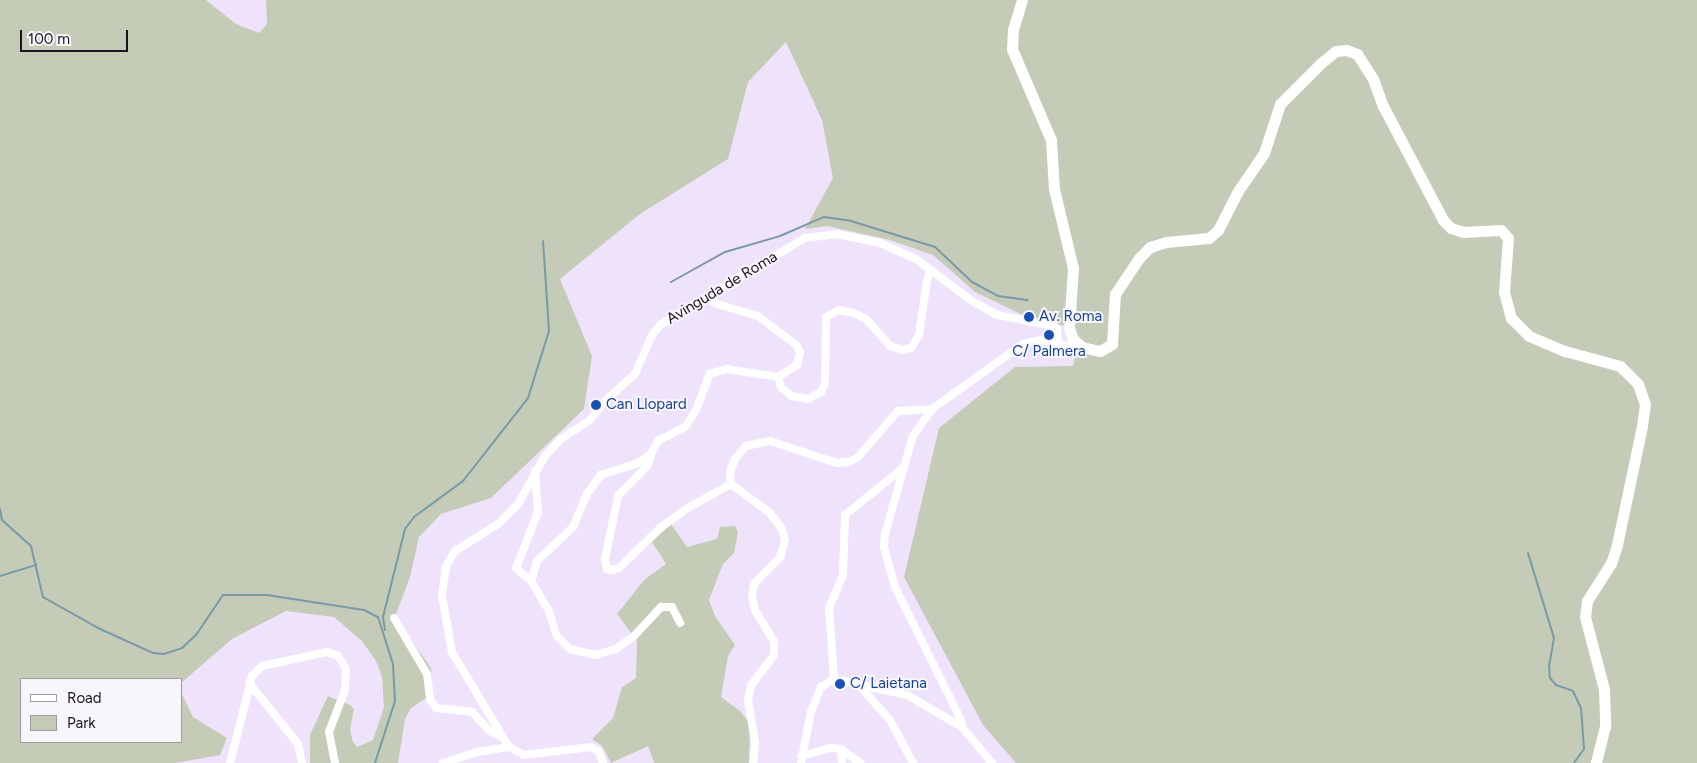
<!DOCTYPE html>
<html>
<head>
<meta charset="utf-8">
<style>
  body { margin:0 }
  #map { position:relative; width:1697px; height:763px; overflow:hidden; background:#efe3fc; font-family:Figtree,sans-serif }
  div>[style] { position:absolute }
  .green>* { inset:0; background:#c4ccb7 }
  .stream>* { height:2px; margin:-1px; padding:0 1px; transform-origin:1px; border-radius:1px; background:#7a99a7 }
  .street>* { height:8px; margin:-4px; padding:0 4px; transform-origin:4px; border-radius:4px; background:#fff }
  .secondary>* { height:11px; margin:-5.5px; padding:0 5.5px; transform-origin:5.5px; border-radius:5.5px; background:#fff }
  .dots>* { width:14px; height:14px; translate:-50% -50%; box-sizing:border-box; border:2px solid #f8f5fb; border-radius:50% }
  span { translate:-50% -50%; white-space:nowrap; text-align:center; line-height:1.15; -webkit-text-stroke:4px #f8f5fb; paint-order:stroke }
  .street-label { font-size:15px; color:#19141f }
  .transit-label { font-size:15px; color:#164399 }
  .left { translate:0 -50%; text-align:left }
  .legend { position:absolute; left:20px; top:678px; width:162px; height:65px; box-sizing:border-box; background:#f8f5fb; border:1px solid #9f9ba3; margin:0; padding:6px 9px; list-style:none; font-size:15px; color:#19141f }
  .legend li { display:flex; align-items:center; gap:10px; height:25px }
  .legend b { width:25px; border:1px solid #9f9ba3 }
  .scale { position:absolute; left:20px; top:30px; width:108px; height:22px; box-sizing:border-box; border:2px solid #19141f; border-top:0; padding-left:6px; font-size:15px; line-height:18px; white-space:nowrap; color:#19141f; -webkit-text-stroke:4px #f8f5fb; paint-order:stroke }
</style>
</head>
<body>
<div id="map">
  <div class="green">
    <div style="clip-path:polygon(0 0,206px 0,236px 24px,259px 33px,267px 24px,266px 0,1697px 0,1697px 763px,1016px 763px,983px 725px,904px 577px,939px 428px,1015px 367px,1073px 366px,1078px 337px,1074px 328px,1025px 316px,975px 292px,933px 255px,890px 240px,827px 226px,805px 229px,833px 178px,822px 120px,786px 42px,748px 82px,728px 159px,640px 214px,560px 279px,592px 356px,584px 409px,491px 498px,441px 514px,419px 537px,410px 577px,395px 617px,431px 668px,432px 687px,426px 698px,411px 708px,405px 719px,398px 763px,310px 763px,310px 735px,328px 696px,350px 705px,354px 709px,350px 730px,353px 742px,357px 747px,373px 740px,384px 707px,382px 677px,376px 661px,362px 641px,334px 617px,286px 611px,232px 639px,181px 683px,181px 679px,21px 679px,21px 742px,181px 742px,181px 692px,193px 717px,227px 738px,220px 755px,175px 763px,0 763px)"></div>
    <div style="clip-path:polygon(671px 524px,687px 547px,717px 539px,720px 527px,735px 526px,738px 532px,734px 553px,723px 564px,709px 600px,715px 616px,735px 645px,728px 656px,721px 697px,740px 711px,750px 724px,749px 763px,654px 763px,648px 746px,611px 763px,602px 746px,592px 739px,613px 718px,622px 687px,636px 678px,637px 641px,617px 614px,645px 579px,666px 564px,652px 542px)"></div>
  </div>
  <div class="stream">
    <div style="left:671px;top:282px;width:62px;rotate:-29.1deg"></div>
    <div style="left:725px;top:252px;width:57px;rotate:-16.2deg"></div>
    <div style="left:780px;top:236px;width:48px;rotate:-23.4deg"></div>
    <div style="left:824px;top:217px;width:27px;rotate:8deg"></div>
    <div style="left:851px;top:221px;width:88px;rotate:17.2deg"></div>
    <div style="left:935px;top:247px;width:51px;rotate:43.4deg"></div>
    <div style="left:972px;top:282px;width:30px;rotate:28deg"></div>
    <div style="left:998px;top:296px;width:30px;rotate:8deg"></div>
    <div style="left:0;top:509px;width:11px;rotate:80deg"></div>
    <div style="left:2px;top:520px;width:39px;rotate:42deg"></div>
    <div style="left:31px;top:546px;width:52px;rotate:76.8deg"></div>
    <div style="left:43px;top:597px;width:63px;rotate:29.4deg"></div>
    <div style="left:98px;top:628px;width:60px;rotate:24.4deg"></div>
    <div style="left:153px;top:653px;width:11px;rotate:5deg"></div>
    <div style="left:164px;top:654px;width:19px;rotate:-18deg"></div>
    <div style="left:182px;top:648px;width:19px;rotate:-43deg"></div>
    <div style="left:196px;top:635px;width:48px;rotate:-56deg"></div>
    <div style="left:223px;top:595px;width:44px"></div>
    <div style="left:267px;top:595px;width:98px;rotate:8.8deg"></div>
    <div style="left:364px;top:610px;width:16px;rotate:27deg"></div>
    <div style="left:378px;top:617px;width:49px;rotate:72.3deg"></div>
    <div style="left:393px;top:664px;width:37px;rotate:87deg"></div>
    <div style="left:395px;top:701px;width:65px;rotate:107.9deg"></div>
    <div style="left:1528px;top:553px;width:89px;rotate:73deg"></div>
    <div style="left:1554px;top:638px;width:27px;rotate:100deg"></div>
    <div style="left:1549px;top:665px;width:13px;rotate:86deg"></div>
    <div style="left:1550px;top:678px;width:9px;rotate:49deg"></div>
    <div style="left:1556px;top:685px;width:18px;rotate:19deg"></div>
    <div style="left:1573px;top:691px;width:19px;rotate:65deg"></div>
    <div style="left:1581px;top:708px;width:41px;rotate:85.8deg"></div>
    <div style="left:1584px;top:749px;width:17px;rotate:126deg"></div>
    <div style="left:0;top:576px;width:38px;rotate:-17deg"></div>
    <div style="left:385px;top:630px;width:13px;rotate:-99deg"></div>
    <div style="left:383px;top:617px;width:91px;rotate:-76deg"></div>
    <div style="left:405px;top:529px;width:15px;rotate:-53deg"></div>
    <div style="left:414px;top:517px;width:61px;rotate:-36.3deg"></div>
    <div style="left:463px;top:481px;width:105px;rotate:-51.9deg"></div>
    <div style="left:528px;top:398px;width:70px;rotate:-72.6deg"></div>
    <div style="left:549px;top:331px;width:90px;rotate:-93.8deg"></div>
  </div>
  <div class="street">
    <div style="left:709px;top:298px;width:10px;rotate:37deg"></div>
    <div style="left:717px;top:304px;width:43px;rotate:16.3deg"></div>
    <div style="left:758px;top:316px;width:48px;rotate:37.3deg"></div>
    <div style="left:796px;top:345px;width:8px;rotate:60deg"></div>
    <div style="left:800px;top:352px;width:13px;rotate:103deg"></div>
    <div style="left:797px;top:365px;width:22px;rotate:148deg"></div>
    <div style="left:651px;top:454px;width:11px;rotate:105deg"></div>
    <div style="left:648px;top:465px;width:43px;rotate:134.1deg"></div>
    <div style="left:618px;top:496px;width:64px;rotate:101.7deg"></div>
    <div style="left:605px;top:559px;width:10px;rotate:79deg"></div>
    <div style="left:607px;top:569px;width:4px;rotate:14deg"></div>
    <div style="left:611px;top:570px;width:8px;rotate:-14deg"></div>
    <div style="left:619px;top:568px;width:57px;rotate:-44.3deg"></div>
    <div style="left:660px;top:528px;width:32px;rotate:-36deg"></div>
    <div style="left:686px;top:509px;width:51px;rotate:-29.1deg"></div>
    <div style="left:731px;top:484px;width:12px;rotate:-95deg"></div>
    <div style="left:730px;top:472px;width:14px;rotate:-69deg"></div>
    <div style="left:735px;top:459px;width:17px;rotate:-50deg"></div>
    <div style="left:746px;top:446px;width:25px;rotate:-12deg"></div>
    <div style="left:770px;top:441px;width:71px;rotate:18.2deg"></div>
    <div style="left:837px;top:463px;width:12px;rotate:-5deg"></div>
    <div style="left:849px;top:462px;width:10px;rotate:-29deg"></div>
    <div style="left:858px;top:457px;width:61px;rotate:-49deg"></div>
    <div style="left:898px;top:411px;width:34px;rotate:-3deg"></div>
    <div style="left:535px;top:471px;width:41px;rotate:85.8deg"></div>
    <div style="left:538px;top:512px;width:60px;rotate:111.4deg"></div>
    <div style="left:516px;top:568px;width:20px;rotate:41deg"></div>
    <div style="left:531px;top:581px;width:33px;rotate:59deg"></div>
    <div style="left:548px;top:609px;width:28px;rotate:72deg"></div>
    <div style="left:557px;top:636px;width:18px;rotate:45deg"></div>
    <div style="left:570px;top:649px;width:26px;rotate:13deg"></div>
    <div style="left:595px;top:655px;width:22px;rotate:-16deg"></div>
    <div style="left:616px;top:649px;width:22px;rotate:-36deg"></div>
    <div style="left:634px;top:636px;width:40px;rotate:-47deg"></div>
    <div style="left:661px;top:607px;width:11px"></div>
    <div style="left:672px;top:607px;width:18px;rotate:63deg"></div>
    <div style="left:731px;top:484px;width:49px;rotate:36.6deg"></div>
    <div style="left:770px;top:513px;width:20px;rotate:53deg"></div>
    <div style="left:782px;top:529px;width:11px;rotate:75deg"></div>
    <div style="left:785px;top:540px;width:18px;rotate:106deg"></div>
    <div style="left:780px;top:557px;width:37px;rotate:134deg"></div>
    <div style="left:754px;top:584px;width:12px;rotate:99deg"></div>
    <div style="left:752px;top:596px;width:14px;rotate:78deg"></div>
    <div style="left:755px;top:610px;width:37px;rotate:59deg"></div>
    <div style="left:774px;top:642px;width:13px;rotate:90deg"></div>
    <div style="left:774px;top:655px;width:38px;rotate:127deg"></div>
    <div style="left:751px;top:685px;width:15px;rotate:101deg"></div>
    <div style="left:748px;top:700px;width:43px;rotate:80.5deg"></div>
    <div style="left:755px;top:742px;width:21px;rotate:95deg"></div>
    <div style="left:531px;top:581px;width:21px;rotate:-73deg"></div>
    <div style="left:537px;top:561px;width:50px;rotate:-43.4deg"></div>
    <div style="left:573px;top:527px;width:36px;rotate:-67deg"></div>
    <div style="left:587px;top:494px;width:24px;rotate:-54deg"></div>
    <div style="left:601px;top:475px;width:39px;rotate:-18deg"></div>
    <div style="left:638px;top:463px;width:16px;rotate:-35deg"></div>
    <div style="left:651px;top:454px;width:15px;rotate:-62deg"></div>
    <div style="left:658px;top:441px;width:32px;rotate:-28deg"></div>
    <div style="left:686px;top:426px;width:19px;rotate:-58deg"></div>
    <div style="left:696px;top:410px;width:39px;rotate:-69deg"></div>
    <div style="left:710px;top:374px;width:17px;rotate:-17deg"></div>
    <div style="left:726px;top:369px;width:53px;rotate:8.7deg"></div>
    <div style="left:778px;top:377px;width:10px;rotate:73deg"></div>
    <div style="left:781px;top:387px;width:13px;rotate:42deg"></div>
    <div style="left:791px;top:396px;width:17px;rotate:10deg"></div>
    <div style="left:808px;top:399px;width:15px;rotate:-28deg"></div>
    <div style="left:821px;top:392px;width:10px;rotate:-66deg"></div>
    <div style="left:825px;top:383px;width:66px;rotate:-89.1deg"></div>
    <div style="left:826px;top:317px;width:15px;rotate:-28deg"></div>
    <div style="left:839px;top:310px;width:15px;rotate:11deg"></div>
    <div style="left:854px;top:313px;width:13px;rotate:27deg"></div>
    <div style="left:866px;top:319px;width:36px;rotate:48deg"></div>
    <div style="left:890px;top:346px;width:13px;rotate:18deg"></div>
    <div style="left:902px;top:350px;width:9px;rotate:-13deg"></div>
    <div style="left:911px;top:348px;width:15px;rotate:-58deg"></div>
    <div style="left:919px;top:335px;width:56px;rotate:-81.7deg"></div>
    <div style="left:927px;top:280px;width:11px;rotate:-68deg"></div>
    <div style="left:394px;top:618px;width:65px;rotate:59.5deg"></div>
    <div style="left:427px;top:674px;width:26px;rotate:83deg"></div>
    <div style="left:430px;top:700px;width:10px;rotate:53deg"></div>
    <div style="left:436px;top:708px;width:36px;rotate:6deg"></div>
    <div style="left:472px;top:712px;width:26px;rotate:47deg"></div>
    <div style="left:490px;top:731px;width:15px;rotate:28deg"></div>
    <div style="left:834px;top:679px;width:71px;rotate:-94deg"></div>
    <div style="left:829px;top:608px;width:36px;rotate:-67deg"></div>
    <div style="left:843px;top:575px;width:60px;rotate:-88.1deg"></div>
    <div style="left:845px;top:515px;width:75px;rotate:-39deg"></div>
    <div style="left:834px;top:679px;width:75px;rotate:12.4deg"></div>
    <div style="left:907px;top:695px;width:64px;rotate:30.2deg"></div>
    <div style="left:249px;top:683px;width:78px;rotate:51.2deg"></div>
    <div style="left:298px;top:744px;width:19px;rotate:78deg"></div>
    <div style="left:857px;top:683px;width:50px;rotate:48.3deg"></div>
    <div style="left:890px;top:720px;width:49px;rotate:61.9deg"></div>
    <div style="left:841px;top:749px;width:14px;rotate:86deg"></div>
    <div style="left:801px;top:756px;width:31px;rotate:-15deg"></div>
    <div style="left:831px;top:748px;width:10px;rotate:6deg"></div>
    <div style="left:841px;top:749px;width:24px;rotate:36deg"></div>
    <div style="left:230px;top:763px;width:90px;rotate:-75.8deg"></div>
    <div style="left:252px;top:676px;width:14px;rotate:-45deg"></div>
    <div style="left:262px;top:666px;width:66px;rotate:-12.2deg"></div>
    <div style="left:327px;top:652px;width:12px;rotate:20deg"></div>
    <div style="left:338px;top:656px;width:15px;rotate:58deg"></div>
    <div style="left:346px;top:669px;width:21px;rotate:93deg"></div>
    <div style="left:345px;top:690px;width:45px;rotate:110.9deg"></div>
    <div style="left:329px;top:732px;width:32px;rotate:79deg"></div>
    <div style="left:443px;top:763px;width:36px;rotate:-18deg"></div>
    <div style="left:477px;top:752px;width:32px;rotate:-9deg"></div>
    <div style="left:603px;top:763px;width:12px;rotate:-110deg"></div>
    <div style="left:599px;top:752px;width:9px;rotate:-148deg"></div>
    <div style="left:591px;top:747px;width:67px;rotate:173.2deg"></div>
    <div style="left:524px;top:755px;width:17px;rotate:-152deg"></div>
    <div style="left:509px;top:747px;width:111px;rotate:-121deg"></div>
    <div style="left:452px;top:652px;width:58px;rotate:-100deg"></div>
    <div style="left:442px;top:595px;width:28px;rotate:-82deg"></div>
    <div style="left:446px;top:567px;width:18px;rotate:-61deg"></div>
    <div style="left:455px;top:551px;width:51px;rotate:-32.1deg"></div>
    <div style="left:498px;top:524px;width:28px;rotate:-45deg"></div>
    <div style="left:518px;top:504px;width:55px;rotate:-60.6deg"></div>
    <div style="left:545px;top:456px;width:23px;rotate:-47deg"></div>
    <div style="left:561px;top:439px;width:35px;rotate:-33deg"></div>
    <div style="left:590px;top:420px;width:24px;rotate:-52deg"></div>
    <div style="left:605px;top:401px;width:40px;rotate:-42deg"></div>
    <div style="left:635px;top:374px;width:43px;rotate:-66.4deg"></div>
    <div style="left:652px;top:335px;width:13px;rotate:-51deg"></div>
    <div style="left:660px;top:325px;width:169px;rotate:-31deg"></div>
    <div style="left:805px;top:238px;width:32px;rotate:-7deg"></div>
    <div style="left:837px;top:234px;width:44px;rotate:11.8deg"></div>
    <div style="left:880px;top:243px;width:39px;rotate:24deg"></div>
    <div style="left:916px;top:259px;width:70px;rotate:36.9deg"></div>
    <div style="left:972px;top:301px;width:29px;rotate:29deg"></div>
    <div style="left:997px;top:315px;width:58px;rotate:10.9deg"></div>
    <div style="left:1054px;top:326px;width:4px;rotate:45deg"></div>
    <div style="left:1057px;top:329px;width:14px;rotate:86deg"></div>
    <div style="left:801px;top:763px;width:52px;rotate:-78.9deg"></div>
    <div style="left:811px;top:712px;width:27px;rotate:-68deg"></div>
    <div style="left:821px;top:687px;width:15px;rotate:-32deg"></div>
    <div style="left:992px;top:763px;width:47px;rotate:-129.8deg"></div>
    <div style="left:962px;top:727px;width:7px;rotate:-98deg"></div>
    <div style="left:961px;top:720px;width:148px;rotate:-116.4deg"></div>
    <div style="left:895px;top:587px;width:41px;rotate:-105.4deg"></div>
    <div style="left:884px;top:547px;width:13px;rotate:-86deg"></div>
    <div style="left:885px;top:534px;width:102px;rotate:-74.1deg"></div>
    <div style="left:913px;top:436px;width:33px;rotate:-55deg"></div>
    <div style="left:932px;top:409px;width:112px;rotate:-35.5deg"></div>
    <div style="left:1023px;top:344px;width:18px;rotate:-13deg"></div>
    <div style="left:1041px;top:340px;width:44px;rotate:13.1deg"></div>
  </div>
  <div class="secondary">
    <div style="left:1022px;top:0;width:31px;rotate:107deg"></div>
    <div style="left:1013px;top:30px;width:19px;rotate:93deg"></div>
    <div style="left:1012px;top:49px;width:99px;rotate:66.8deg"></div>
    <div style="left:1051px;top:140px;width:49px;rotate:86.5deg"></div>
    <div style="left:1054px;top:189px;width:81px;rotate:76.5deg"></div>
    <div style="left:1073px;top:268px;width:60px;rotate:93.8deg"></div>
    <div style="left:1069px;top:328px;width:12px;rotate:70deg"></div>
    <div style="left:1073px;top:339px;width:12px;rotate:42deg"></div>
    <div style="left:1082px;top:347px;width:18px;rotate:13deg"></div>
    <div style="left:1100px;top:351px;width:14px;rotate:-30deg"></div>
    <div style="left:1112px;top:344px;width:50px;rotate:-86.6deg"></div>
    <div style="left:1115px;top:294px;width:43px;rotate:-56.3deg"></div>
    <div style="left:1139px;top:258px;width:16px;rotate:-45deg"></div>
    <div style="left:1150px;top:247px;width:17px;rotate:-17deg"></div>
    <div style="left:1166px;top:242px;width:43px;rotate:-5.3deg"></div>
    <div style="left:1209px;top:238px;width:12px;rotate:-42deg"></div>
    <div style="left:1218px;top:230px;width:44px;rotate:-62.9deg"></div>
    <div style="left:1238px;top:191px;width:46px;rotate:-55.6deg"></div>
    <div style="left:1264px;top:153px;width:52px;rotate:-71.9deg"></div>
    <div style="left:1280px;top:104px;width:58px;rotate:-45deg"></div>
    <div style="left:1321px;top:63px;width:19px;rotate:-39deg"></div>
    <div style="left:1336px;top:51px;width:10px;rotate:-6deg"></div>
    <div style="left:1346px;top:50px;width:12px;rotate:20deg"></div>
    <div style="left:1357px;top:54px;width:30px;rotate:57deg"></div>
    <div style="left:1373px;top:79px;width:29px;rotate:70deg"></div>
    <div style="left:1383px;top:106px;width:129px;rotate:62.2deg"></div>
    <div style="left:1443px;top:220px;width:11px;rotate:45deg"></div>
    <div style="left:1451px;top:228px;width:13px;rotate:18deg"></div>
    <div style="left:1463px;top:232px;width:38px;rotate:-3deg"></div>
    <div style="left:1501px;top:230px;width:11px;rotate:49deg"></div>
    <div style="left:1508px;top:238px;width:54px;rotate:94.2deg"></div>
    <div style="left:1504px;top:292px;width:27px;rotate:75deg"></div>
    <div style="left:1511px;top:318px;width:25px;rotate:45deg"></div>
    <div style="left:1529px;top:336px;width:39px;rotate:23deg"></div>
    <div style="left:1565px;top:351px;width:57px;rotate:15.3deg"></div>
    <div style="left:1620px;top:366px;width:25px;rotate:45deg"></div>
    <div style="left:1638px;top:384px;width:21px;rotate:71deg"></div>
    <div style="left:1645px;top:404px;width:22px;rotate:98deg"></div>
    <div style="left:1642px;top:426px;width:122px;rotate:101.9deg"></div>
    <div style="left:1617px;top:545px;width:19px;rotate:108deg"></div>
    <div style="left:1611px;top:563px;width:45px;rotate:122.3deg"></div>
    <div style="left:1587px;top:601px;width:16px;rotate:97deg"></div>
    <div style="left:1585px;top:617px;width:74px;rotate:75.2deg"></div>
    <div style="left:1604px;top:689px;width:37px;rotate:88deg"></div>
    <div style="left:1605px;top:726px;width:38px;rotate:104deg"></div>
  </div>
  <div class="dots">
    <div style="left:1029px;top:317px;background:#1a4fb4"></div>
    <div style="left:1049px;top:335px;background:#1a4fb4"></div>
    <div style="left:596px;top:405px;background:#1a4fb4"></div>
    <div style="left:840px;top:684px;background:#1a4fb4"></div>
  </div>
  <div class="street-label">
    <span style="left:722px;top:288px;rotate:-31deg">Avinguda de Roma</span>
  </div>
  <div class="transit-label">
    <span class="left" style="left:1039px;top:317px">Av. Roma</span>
    <span style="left:1049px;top:352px">C/ Palmera</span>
    <span class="left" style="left:606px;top:405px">Can Llopard</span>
    <span class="left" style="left:850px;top:684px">C/ Laietana</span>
  </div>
  <ul class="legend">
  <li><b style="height:6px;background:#fff"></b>Road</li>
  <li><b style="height:14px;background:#c4ccb7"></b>Park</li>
  </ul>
  <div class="scale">100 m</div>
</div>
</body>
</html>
